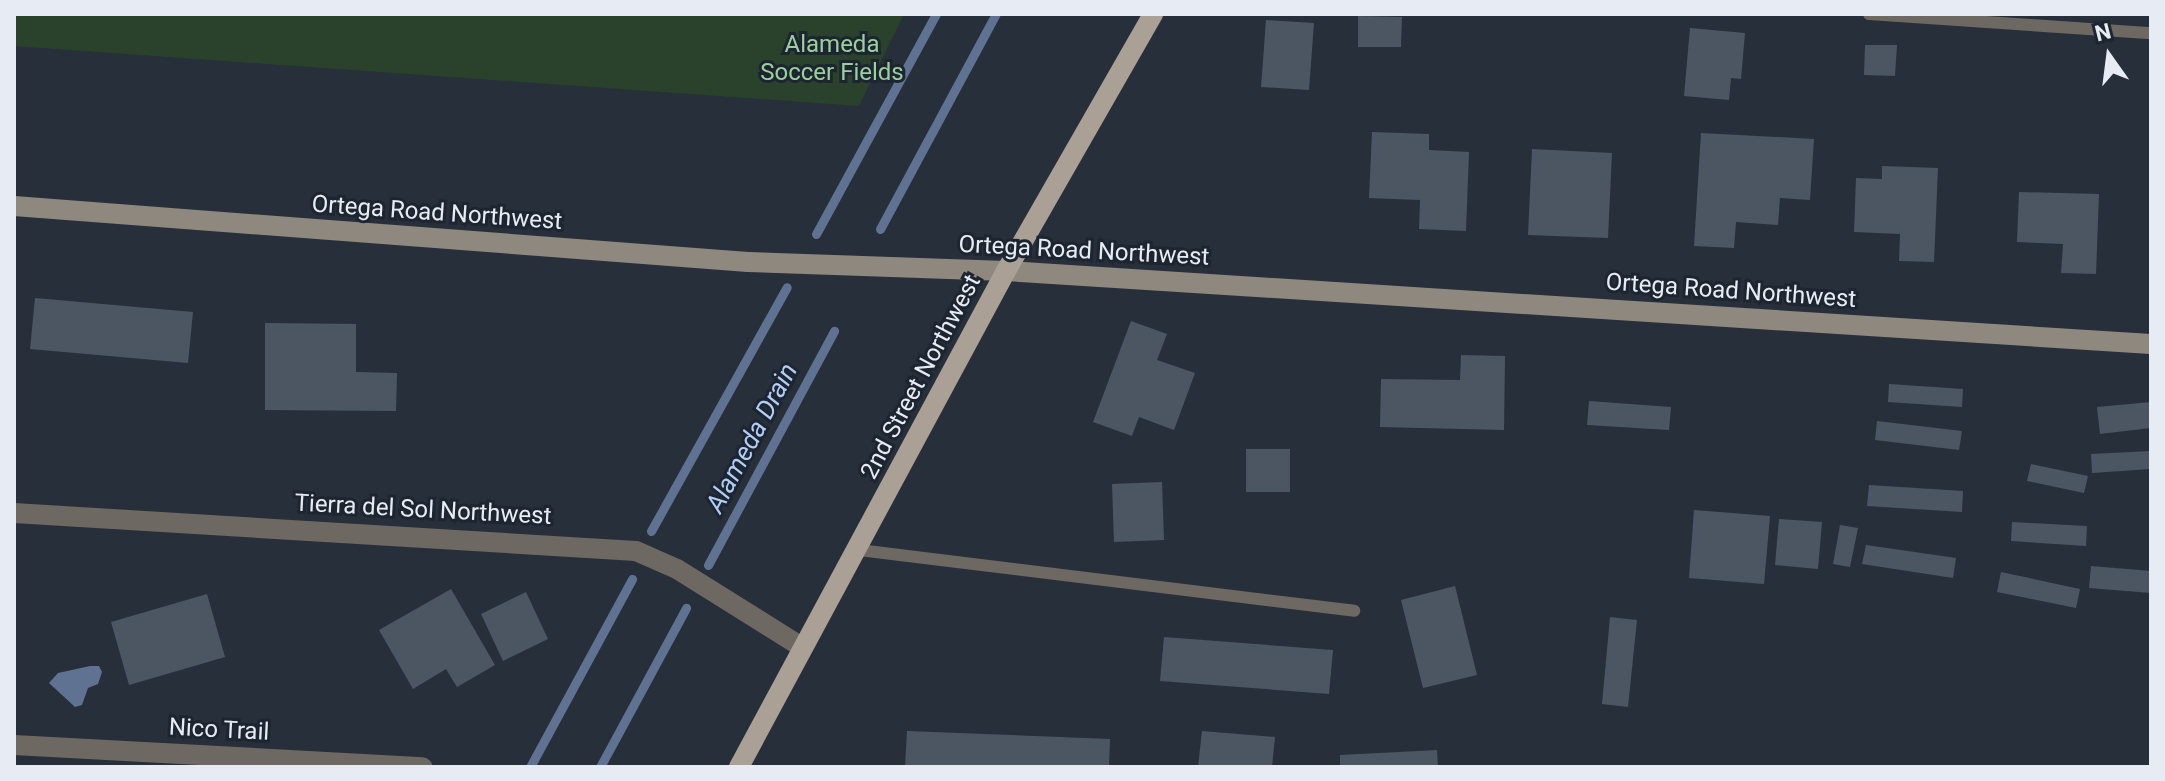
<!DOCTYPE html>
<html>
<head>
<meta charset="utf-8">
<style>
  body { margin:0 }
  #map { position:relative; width:2165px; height:781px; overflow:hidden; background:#272f3b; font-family:Roboto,sans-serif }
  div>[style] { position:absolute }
  .green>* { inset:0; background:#2a422b }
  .water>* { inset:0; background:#5f7292 }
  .stream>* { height:9px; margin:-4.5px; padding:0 4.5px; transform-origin:4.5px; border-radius:4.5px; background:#5f7292 }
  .building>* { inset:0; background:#4c5662 }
  .lane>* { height:12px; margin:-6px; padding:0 6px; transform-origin:6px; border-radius:6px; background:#6d6862 }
  .street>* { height:20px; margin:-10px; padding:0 10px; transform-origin:10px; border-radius:10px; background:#6d6862 }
  .secondary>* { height:20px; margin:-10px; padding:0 10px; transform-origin:10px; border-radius:10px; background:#8f887f }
  .primary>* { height:20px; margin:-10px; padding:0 10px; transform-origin:10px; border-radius:10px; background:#aaa095 }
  span { translate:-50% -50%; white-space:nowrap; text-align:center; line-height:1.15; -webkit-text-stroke:6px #1d2630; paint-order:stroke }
  .park-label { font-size:24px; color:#9ccf9e }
  .street-label { font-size:24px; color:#e7ecf4 }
  .water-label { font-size:26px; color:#b2cdf9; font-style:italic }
  .frame { position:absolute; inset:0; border:16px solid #e7ecf4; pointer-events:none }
  .north { position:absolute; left:2069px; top:16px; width:80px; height:80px; -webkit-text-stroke:6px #1d2630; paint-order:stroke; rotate:346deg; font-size:22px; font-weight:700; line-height:32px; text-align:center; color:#e7ecf4 }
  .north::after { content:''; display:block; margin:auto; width:28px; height:36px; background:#e7ecf4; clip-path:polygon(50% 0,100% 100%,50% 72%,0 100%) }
</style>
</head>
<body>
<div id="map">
  <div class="green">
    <div style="clip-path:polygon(14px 14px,904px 14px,859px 106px,14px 46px)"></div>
  </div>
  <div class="water">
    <div style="clip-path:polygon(90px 666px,99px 666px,102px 672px,98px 684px,88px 688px,82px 705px,75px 707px,49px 683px,58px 673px)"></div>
  </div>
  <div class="stream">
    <div style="left:880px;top:229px;width:244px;rotate:-61.7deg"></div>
    <div style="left:816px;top:234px;width:251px;rotate:-61.4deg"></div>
    <div style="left:651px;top:531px;width:279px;rotate:-60.9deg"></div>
    <div style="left:708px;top:565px;width:266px;rotate:-61.7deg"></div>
    <div style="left:530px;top:767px;width:214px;rotate:-61.5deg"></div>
    <div style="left:600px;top:767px;width:181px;rotate:-61.6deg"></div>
  </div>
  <div class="building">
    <div style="clip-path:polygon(1358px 16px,1402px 17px,1401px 47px,1358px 47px)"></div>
    <div style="clip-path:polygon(1266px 20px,1314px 23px,1309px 90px,1261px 87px)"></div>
    <div style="clip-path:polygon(1690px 28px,1745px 33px,1741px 79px,1731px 78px,1729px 100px,1684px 96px)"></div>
    <div style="clip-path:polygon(1865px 45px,1897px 45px,1895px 76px,1864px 75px)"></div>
    <div style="clip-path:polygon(1372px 132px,1429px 134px,1429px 150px,1469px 152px,1466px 231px,1419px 229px,1420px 200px,1369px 198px)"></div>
    <div style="clip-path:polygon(1701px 133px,1814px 139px,1810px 200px,1780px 198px,1778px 225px,1736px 222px,1734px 248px,1694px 246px)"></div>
    <div style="clip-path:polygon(1532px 149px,1612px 153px,1608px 238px,1528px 235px)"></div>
    <div style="clip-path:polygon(1882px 166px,1938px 168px,1934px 262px,1899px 261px,1900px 234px,1854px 232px,1856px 178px,1882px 179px)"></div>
    <div style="clip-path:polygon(2019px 192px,2099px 194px,2096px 274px,2061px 273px,2063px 244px,2017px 242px)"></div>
    <div style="clip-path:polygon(35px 298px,193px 312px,188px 363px,30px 349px)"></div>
    <div style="clip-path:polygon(1131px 321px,1167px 334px,1157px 360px,1195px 373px,1174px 430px,1139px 417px,1132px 436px,1093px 422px)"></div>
    <div style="clip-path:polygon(265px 323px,356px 324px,356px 372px,397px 373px,396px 411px,265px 410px)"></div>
    <div style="clip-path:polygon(1461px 355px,1505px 356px,1504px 430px,1380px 427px,1381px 379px,1460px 380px)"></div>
    <div style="clip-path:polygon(1889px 384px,1963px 389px,1962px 407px,1888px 402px)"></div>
    <div style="clip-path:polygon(1589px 401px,1671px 407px,1669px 430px,1587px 425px)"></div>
    <div style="clip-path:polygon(2151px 402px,2151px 428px,2100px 434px,2097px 407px)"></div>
    <div style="clip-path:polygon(1877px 421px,1962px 431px,1959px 450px,1875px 440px)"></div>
    <div style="clip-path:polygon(1246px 449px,1290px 449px,1290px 492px,1246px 492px)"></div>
    <div style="clip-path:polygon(2151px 451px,2151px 469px,2092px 473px,2091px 454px)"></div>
    <div style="clip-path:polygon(2031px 464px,2088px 476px,2084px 493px,2027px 481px)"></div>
    <div style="clip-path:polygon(1162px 482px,1164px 540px,1114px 542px,1112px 484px)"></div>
    <div style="clip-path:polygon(1869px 485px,1963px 491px,1962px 512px,1867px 506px)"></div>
    <div style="clip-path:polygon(1694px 510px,1770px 516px,1764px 584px,1689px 578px)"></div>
    <div style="clip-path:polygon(1779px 519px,1822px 522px,1818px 569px,1775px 565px)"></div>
    <div style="clip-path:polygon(2012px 522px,2087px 526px,2086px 546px,2011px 541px)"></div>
    <div style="clip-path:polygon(1840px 525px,1858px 528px,1850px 567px,1833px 564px)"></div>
    <div style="clip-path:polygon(1866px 545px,1956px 558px,1953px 578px,1862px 564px)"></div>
    <div style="clip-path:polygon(2091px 566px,2151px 571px,2151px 593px,2089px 588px)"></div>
    <div style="clip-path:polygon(2001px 572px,2080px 589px,2076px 608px,1997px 592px)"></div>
    <div style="clip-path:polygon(1455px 586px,1477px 675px,1423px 688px,1401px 600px)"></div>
    <div style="clip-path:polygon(451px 589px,495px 665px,457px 687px,446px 669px,413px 689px,379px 630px)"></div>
    <div style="clip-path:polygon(526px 592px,548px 639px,503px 661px,481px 614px)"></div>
    <div style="clip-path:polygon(207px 594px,225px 657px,129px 685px,111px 622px)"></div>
    <div style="clip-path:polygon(1610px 617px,1637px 620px,1628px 707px,1602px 704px)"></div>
    <div style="clip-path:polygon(1164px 637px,1333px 650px,1329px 694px,1160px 681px)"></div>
    <div style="clip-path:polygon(907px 731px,1110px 739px,1109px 767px,905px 767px)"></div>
    <div style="clip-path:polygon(1202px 731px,1275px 737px,1272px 767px,1198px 767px)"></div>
    <div style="clip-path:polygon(1437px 750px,1438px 767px,1340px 767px,1340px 755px)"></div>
  </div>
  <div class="lane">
    <div style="left:1869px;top:14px;width:283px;rotate:3.9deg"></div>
    <div style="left:859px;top:550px;width:499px;rotate:7deg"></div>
  </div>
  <div class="street">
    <div style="left:14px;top:513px;width:623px;rotate:3.5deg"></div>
    <div style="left:636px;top:551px;width:45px;rotate:23.7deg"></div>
    <div style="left:677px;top:569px;width:147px;rotate:32deg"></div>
    <div style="left:14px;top:745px;width:409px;rotate:3.1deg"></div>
  </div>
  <div class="secondary">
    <div style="left:14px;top:206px;width:736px;rotate:4.36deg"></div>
    <div style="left:748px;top:262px;width:258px;rotate:2deg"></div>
    <div style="left:1006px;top:271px;width:1147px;rotate:3.65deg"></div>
  </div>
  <div class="primary">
    <div style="left:739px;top:767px;width:563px;rotate:-61.71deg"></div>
    <div style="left:1006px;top:271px;width:296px;rotate:-60.2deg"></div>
  </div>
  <div class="park-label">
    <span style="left:832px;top:59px">Alameda<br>Soccer Fields</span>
  </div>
  <div class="street-label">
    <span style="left:437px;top:213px;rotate:4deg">Ortega Road Northwest</span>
    <span style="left:1084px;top:251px;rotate:3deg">Ortega Road Northwest</span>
    <span style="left:1731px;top:291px;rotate:4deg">Ortega Road Northwest</span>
    <span style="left:921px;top:377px;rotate:-62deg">2nd Street Northwest</span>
    <span style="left:423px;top:510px;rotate:3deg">Tierra del Sol Northwest</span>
    <span style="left:219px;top:730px;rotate:3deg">Nico Trail</span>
  </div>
  <div class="water-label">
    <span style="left:752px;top:438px;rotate:-62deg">Alameda Drain</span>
  </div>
  <div class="frame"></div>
  <div class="north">N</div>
</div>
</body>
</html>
